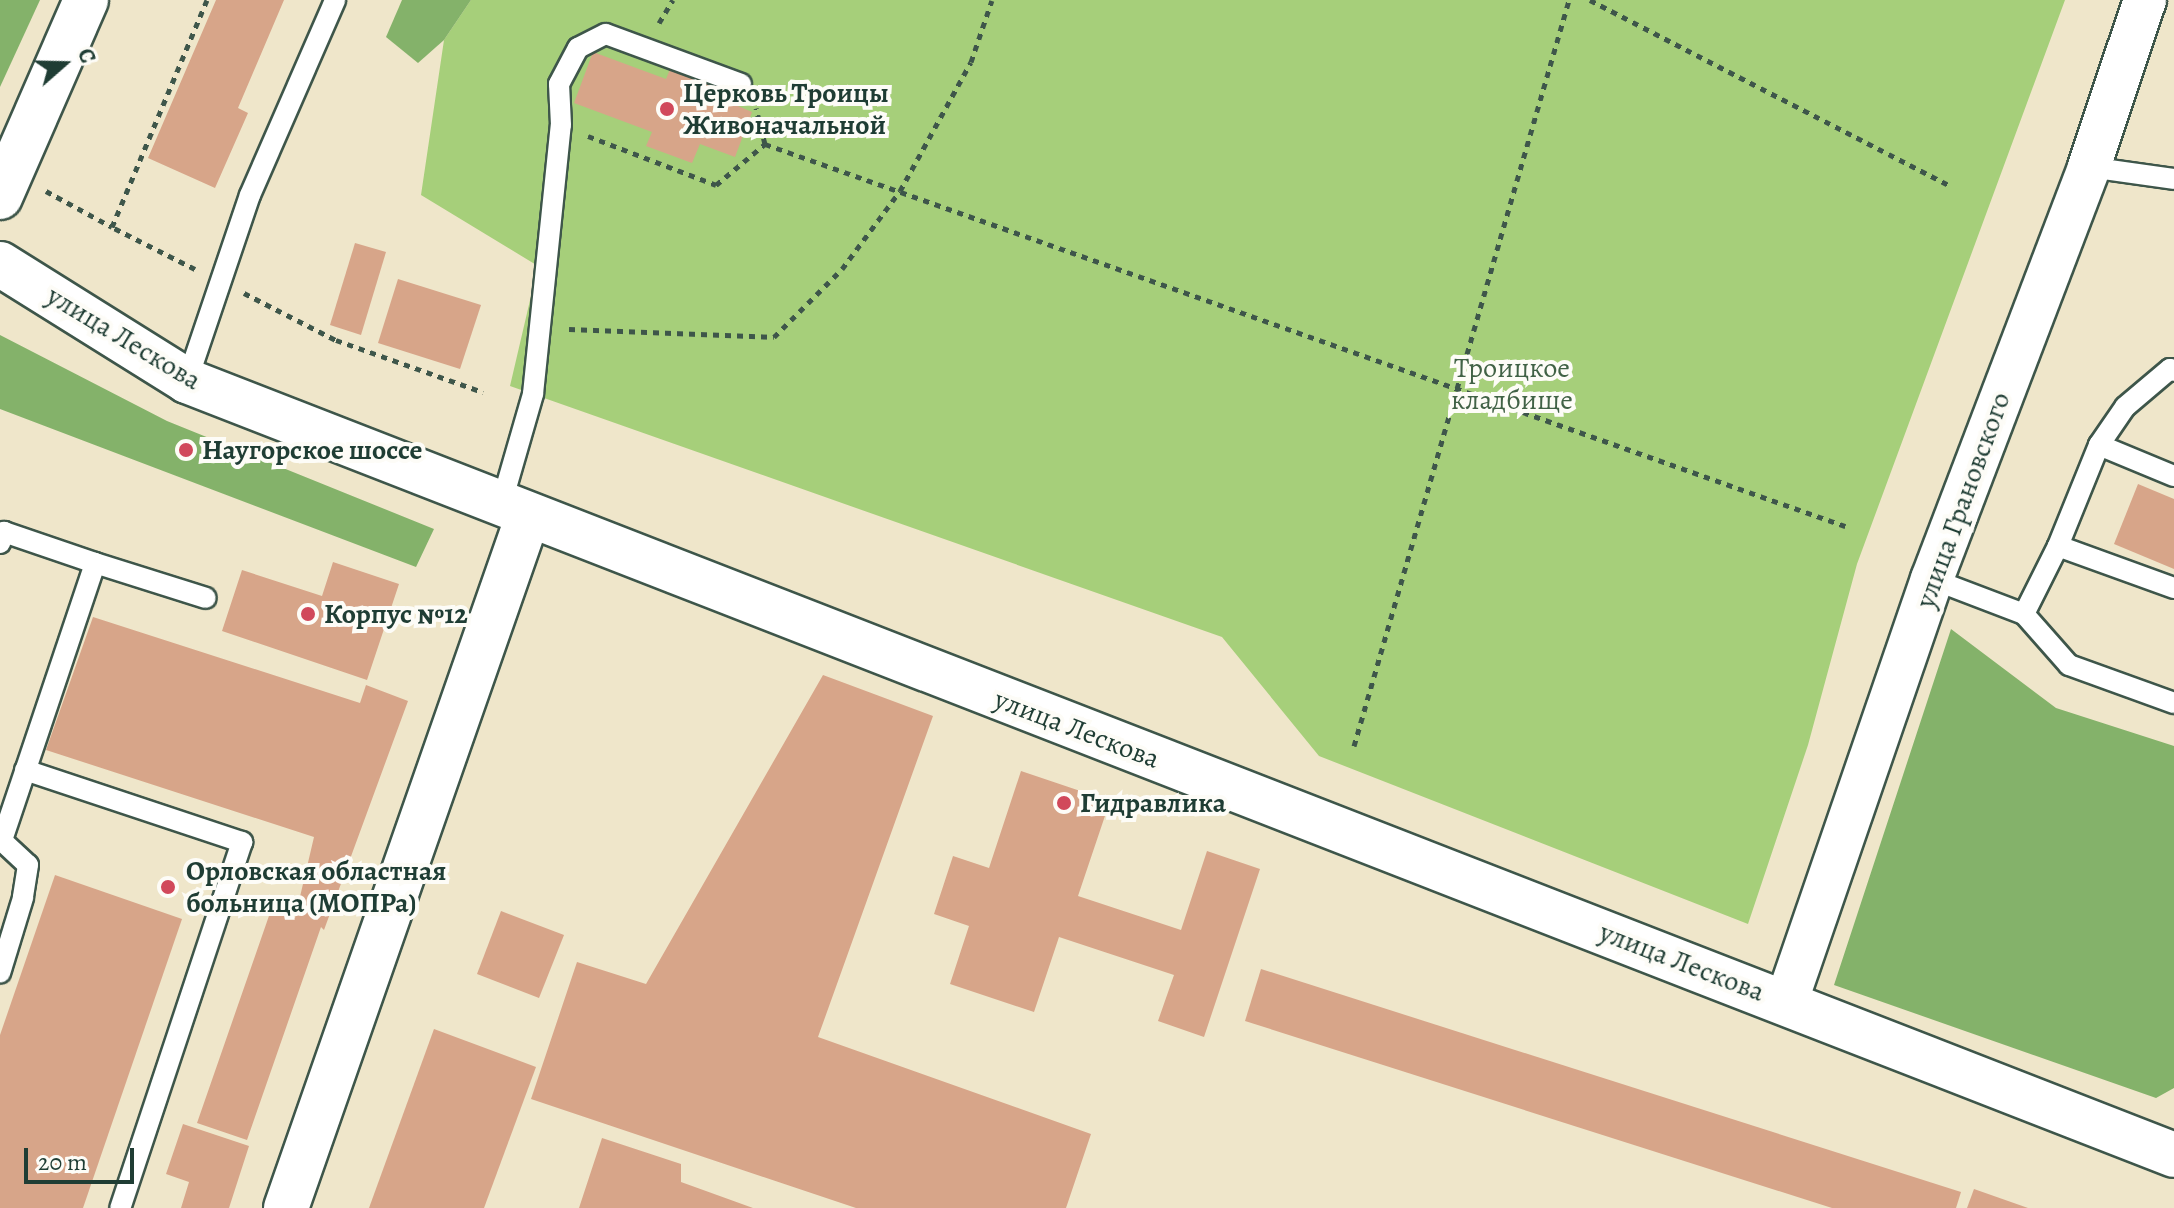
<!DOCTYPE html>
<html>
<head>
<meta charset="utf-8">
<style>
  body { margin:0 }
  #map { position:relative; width:2174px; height:1208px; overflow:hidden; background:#efe6ca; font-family:Alegreya,serif }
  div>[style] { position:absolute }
  .green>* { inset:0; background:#a6cf7a }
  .forest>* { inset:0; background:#84b26a }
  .building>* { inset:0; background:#d7a589 }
  .path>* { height:5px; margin-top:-2.5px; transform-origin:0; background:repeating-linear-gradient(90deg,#3e564a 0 6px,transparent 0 12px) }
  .roads { filter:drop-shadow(2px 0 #3e564a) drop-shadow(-2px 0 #3e564a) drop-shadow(0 2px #3e564a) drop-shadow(0 -2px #3e564a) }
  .service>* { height:20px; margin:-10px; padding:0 10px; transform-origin:10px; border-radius:10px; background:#fff }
  .minor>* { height:42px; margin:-21px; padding:0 21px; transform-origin:21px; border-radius:21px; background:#fff }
  .secondary>* { height:44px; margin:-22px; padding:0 22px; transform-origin:22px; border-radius:22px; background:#fff }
  .dots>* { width:22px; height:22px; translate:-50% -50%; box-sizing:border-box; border:4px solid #fdfcf7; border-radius:50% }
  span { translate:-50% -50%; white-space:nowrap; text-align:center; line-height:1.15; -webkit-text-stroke:8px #fdfcf7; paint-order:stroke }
  .poi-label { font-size:28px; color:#1f3d34; font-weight:700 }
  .left { translate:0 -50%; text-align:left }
  .street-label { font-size:28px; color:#1f3d34 }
  .park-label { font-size:28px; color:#416246 }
  .north { position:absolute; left:24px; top:24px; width:80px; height:80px; -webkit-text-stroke:6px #fdfcf7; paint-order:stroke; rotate:70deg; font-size:22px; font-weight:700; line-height:32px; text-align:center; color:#1f3d34 }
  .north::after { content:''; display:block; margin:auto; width:28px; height:36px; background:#1f3d34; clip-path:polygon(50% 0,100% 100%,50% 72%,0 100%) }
  .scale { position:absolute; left:24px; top:1148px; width:110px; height:36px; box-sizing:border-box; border:4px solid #1f3d34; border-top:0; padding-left:10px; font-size:24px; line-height:28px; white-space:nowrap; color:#1f3d34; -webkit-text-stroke:6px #fdfcf7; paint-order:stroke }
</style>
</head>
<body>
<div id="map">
  <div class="green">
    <div style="clip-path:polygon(471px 0,2065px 0,1857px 564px,1808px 745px,1748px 924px,1319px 756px,1222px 637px,510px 386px,538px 266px,421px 195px,444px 40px)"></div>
  </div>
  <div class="forest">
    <div style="clip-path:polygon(0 0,40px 0,0 87px)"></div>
    <div style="clip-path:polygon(402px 0,471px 0,444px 40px,418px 63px,386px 37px)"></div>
    <div style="clip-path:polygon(0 335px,167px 421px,434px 529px,416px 567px,0 409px)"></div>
    <div style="clip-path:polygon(1951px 629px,2056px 708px,2174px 746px,2174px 1088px,2156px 1098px,1834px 985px)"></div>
  </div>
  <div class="building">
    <div style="clip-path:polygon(216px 0,284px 0,238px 108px,248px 113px,215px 188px,148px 158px)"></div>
    <div style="clip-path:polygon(593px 52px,666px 79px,671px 67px,742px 94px,738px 106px,752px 112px,735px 157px,700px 144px,692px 163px,646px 146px,652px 132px,574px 103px)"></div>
    <div style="clip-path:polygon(355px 243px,386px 252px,361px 335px,330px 325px)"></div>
    <div style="clip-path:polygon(398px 279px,481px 305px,460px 369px,378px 343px)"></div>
    <div style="clip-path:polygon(2138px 484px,2174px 499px,2174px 569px,2114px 544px)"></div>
    <div style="clip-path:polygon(333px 562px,399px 584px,367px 680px,222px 631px,242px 570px,322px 596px)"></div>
    <div style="clip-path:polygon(93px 617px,360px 703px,366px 685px,408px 701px,324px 930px,321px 927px,247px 1140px,197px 1123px,271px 910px,295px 918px,314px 837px,46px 750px)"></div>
    <div style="clip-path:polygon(823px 675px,933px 716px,818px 1037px,1091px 1134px,1066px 1208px,856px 1208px,531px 1099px,577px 962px,646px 984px)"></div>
    <div style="clip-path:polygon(1021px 771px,1110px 801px,1078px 896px,1181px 930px,1207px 851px,1260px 869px,1204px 1037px,1158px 1021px,1174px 975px,1059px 937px,1034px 1012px,950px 984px,969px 926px,934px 914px,953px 856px,989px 868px)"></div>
    <div style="clip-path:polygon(55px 875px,182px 919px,83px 1208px,0 1208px,0 1035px)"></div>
    <div style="clip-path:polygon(501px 911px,564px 935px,539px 998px,477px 974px)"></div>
    <div style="clip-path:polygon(1261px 969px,1961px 1192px,1956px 1208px,1832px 1208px,1245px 1021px)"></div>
    <div style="clip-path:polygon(434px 1029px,536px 1067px,484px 1208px,369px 1208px)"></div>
    <div style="clip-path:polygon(183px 1124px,249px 1146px,229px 1208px,181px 1208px,189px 1182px,166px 1174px)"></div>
    <div style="clip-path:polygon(602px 1138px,681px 1164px,681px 1182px,753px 1208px,579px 1208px)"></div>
    <div style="clip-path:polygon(1974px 1189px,2028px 1208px,1967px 1208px)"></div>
  </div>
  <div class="path">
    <div style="left:1590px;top:0;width:403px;rotate:27.3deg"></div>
    <div style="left:659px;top:23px;width:27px;rotate:-59deg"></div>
    <div style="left:588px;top:136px;width:137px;rotate:20.9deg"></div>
    <div style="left:716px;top:185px;width:64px;rotate:-39.9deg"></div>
    <div style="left:765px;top:144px;width:37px;rotate:-104deg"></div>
    <div style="left:765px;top:144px;width:1146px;rotate:19.48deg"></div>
    <div style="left:46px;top:191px;width:75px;rotate:28.6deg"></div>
    <div style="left:195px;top:269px;width:93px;rotate:-153.2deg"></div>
    <div style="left:112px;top:227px;width:246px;rotate:-67.3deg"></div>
    <div style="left:244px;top:293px;width:103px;rotate:27.1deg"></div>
    <div style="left:336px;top:340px;width:156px;rotate:19.5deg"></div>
    <div style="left:569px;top:329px;width:205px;rotate:2.2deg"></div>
    <div style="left:774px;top:337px;width:96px;rotate:-45deg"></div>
    <div style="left:842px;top:269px;width:97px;rotate:-53.4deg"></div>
    <div style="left:900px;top:191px;width:147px;rotate:-61.2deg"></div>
    <div style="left:971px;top:62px;width:65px;rotate:-71.3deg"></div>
    <div style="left:1354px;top:746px;width:776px;rotate:-73.92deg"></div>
  </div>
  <div class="roads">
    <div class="service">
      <div style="left:2089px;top:167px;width:86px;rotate:8deg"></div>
      <div style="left:187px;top:381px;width:196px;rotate:-71.3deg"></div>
      <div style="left:250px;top:195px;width:213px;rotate:-66.4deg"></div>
      <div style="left:2099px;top:445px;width:81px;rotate:22.5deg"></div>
      <div style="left:501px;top:505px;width:116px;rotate:-73.9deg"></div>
      <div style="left:533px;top:394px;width:270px;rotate:-84.1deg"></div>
      <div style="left:561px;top:125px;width:41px;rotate:-92.8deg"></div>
      <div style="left:559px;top:84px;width:41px;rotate:-62.2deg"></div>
      <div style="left:578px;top:48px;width:31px;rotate:-27deg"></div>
      <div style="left:606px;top:34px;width:144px;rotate:20.3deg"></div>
      <div style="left:0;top:543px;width:12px;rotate:-70deg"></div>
      <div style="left:4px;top:532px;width:96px;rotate:18.8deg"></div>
      <div style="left:2058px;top:546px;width:123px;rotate:19.9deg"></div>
      <div style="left:1932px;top:579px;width:98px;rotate:20.8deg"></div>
      <div style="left:2024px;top:614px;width:76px;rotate:-63.4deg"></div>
      <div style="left:2058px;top:546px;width:109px;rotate:-67.9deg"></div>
      <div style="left:2099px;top:445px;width:46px;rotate:-55.6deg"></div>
      <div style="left:2125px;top:407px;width:59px;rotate:-40.2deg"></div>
      <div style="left:2170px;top:369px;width:4px;rotate:27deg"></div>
      <div style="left:2024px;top:614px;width:68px;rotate:48.6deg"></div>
      <div style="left:2069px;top:665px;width:112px;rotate:19.9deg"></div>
      <div style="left:25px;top:770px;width:229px;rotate:18.4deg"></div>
      <div style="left:242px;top:842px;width:386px;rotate:108.4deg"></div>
      <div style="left:0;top:839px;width:38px;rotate:43deg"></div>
      <div style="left:28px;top:865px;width:33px;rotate:99deg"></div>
      <div style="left:23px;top:898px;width:78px;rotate:107deg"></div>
      <div style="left:2px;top:840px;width:292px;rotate:-71.4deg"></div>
      <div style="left:95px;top:563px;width:116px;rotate:17.5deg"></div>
    </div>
    <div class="minor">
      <div style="left:1786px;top:1003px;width:448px;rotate:-71deg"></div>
      <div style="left:1932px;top:579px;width:441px;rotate:-69.1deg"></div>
      <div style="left:2089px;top:167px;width:176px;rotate:-71.5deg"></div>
    </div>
    <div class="secondary">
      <div style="left:0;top:197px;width:215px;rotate:-66.4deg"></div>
      <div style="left:0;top:264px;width:221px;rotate:32deg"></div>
      <div style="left:187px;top:381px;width:2132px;rotate:21.28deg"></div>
      <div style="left:286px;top:1208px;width:733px;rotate:-70.72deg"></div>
    </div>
  </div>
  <div class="dots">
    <div style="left:667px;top:109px;background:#d1495b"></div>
    <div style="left:186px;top:450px;background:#d1495b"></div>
    <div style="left:308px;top:614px;background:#d1495b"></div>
    <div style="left:1064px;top:803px;background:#d1495b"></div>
    <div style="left:168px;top:887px;background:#d1495b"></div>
  </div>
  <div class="poi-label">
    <span class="left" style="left:683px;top:109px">Церковь Троицы<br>Живоначальной</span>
    <span class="left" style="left:202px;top:450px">Наугорское шоссе</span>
    <span class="left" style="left:324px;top:614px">Корпус №12</span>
    <span class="left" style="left:1080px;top:803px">Гидравлика</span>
    <span class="left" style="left:186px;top:887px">Орловская областная<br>больница (МОПРа)</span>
  </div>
  <div class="street-label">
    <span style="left:124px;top:338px;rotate:31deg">улица Лескова</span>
    <span style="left:1963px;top:500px;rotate:-70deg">улица Грановского</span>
    <span style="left:1077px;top:729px;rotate:21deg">улица Лескова</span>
    <span style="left:1682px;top:962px;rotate:21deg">улица Лескова</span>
  </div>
  <div class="park-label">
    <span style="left:1512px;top:384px">Троицкое<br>кладбище</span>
  </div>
  <div class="north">С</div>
  <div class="scale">20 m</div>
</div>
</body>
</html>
